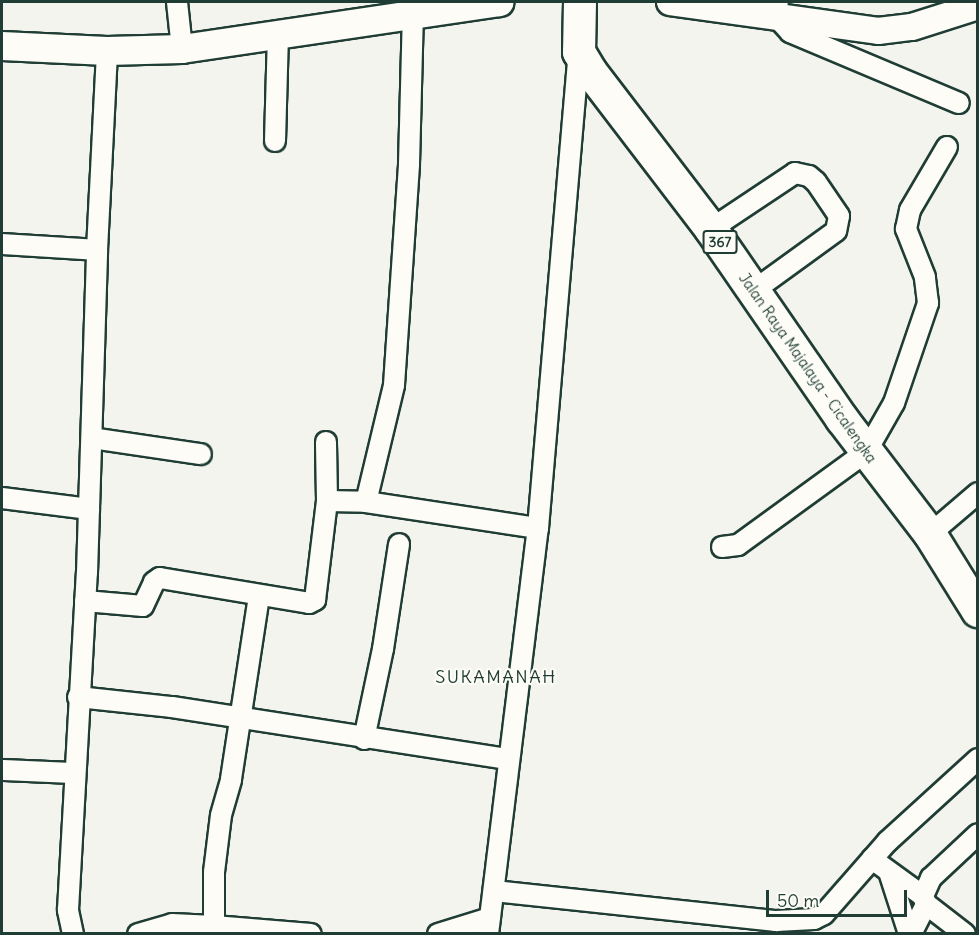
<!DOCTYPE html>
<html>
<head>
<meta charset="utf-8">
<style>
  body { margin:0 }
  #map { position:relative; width:979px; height:935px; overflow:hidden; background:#f4f4ef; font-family:Delius,sans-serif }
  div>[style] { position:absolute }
  .roads { filter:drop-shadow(2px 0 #1f3d34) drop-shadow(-2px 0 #1f3d34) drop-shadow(0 2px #1f3d34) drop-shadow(0 -2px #1f3d34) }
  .minor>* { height:20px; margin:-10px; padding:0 10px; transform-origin:10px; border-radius:10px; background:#fdfcf7 }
  .tertiary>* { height:26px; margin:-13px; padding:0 13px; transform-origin:13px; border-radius:13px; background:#fdfcf7 }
  .secondary>* { height:28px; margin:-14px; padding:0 14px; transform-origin:14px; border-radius:14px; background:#fdfcf7 }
  .primary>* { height:32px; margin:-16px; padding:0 16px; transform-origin:16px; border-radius:16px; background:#fdfcf7 }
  span { translate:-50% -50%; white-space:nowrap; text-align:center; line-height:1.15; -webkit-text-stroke:4.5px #fdfcf7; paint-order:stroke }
  .shield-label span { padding:2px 4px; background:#fdfcf7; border:2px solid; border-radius:4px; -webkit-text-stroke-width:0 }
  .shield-label { font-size:14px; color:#1f3d34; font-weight:700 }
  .street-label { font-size:15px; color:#1f3d34 }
  .quarter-label { font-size:18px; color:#1f3d34; letter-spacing:1.5px }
  .frame { position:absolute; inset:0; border:3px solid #1f3d34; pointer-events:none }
  .scale { position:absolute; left:766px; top:890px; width:141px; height:27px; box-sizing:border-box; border:3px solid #1f3d34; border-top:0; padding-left:8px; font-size:18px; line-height:21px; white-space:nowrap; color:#1f3d34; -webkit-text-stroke:4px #fdfcf7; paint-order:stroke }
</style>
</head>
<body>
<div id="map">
  <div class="roads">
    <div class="minor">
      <div style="left:177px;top:2px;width:47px;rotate:83.9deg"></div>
      <div style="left:778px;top:2px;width:13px;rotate:108deg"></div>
      <div style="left:774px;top:14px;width:24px;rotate:48deg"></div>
      <div style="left:790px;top:32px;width:183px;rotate:22.8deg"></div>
      <div style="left:275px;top:141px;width:105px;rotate:-88.4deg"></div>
      <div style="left:711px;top:229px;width:101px;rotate:-33.7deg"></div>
      <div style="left:795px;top:173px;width:14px;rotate:12deg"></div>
      <div style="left:809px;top:176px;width:9px;rotate:41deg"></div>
      <div style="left:816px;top:182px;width:41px;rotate:55.9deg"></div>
      <div style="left:839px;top:216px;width:15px;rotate:101deg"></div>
      <div style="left:836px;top:231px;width:102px;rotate:144.1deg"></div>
      <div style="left:2px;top:244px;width:95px;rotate:3.6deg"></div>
      <div style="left:97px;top:250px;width:199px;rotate:-87.1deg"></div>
      <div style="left:92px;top:438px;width:110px;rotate:8.4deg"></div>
      <div style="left:2px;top:498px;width:88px;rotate:7.2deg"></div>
      <div style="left:327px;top:501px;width:39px;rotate:1deg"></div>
      <div style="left:366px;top:502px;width:174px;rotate:8.6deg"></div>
      <div style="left:366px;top:502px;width:120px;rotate:-76.5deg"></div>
      <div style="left:394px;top:385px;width:222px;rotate:-86.1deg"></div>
      <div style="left:409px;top:164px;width:150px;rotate:-88.5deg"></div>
      <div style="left:930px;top:534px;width:63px;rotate:-40.5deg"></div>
      <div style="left:722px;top:547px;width:16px;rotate:-7deg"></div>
      <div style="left:738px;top:545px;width:158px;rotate:-36deg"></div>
      <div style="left:866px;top:452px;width:56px;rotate:-60.3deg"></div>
      <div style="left:894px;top:403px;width:106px;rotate:-71.2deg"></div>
      <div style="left:928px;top:303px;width:26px;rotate:-97deg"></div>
      <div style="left:925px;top:277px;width:52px;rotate:-111.6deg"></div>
      <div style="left:906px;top:229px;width:19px;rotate:-78deg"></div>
      <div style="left:910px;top:210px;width:73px;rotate:-59.6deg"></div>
      <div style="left:85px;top:601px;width:58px;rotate:4.9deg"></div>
      <div style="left:143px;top:606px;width:26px;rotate:-65deg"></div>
      <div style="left:154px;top:582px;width:7px;rotate:-34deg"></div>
      <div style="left:160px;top:578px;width:151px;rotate:9.5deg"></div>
      <div style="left:309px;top:603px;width:7px;rotate:-27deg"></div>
      <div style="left:315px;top:600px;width:100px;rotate:-83.1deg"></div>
      <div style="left:327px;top:501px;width:59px;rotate:-91deg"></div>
      <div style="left:78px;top:697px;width:95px;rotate:6.1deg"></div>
      <div style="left:172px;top:707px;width:340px;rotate:8.8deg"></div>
      <div style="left:364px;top:739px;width:92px;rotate:-78.1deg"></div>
      <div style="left:383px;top:649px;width:106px;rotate:-81.3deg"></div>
      <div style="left:2px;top:770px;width:72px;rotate:2.4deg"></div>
      <div style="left:872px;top:859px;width:63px;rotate:36deg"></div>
      <div style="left:890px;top:875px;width:62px;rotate:72.1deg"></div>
      <div style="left:494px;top:891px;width:284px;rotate:6.1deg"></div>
      <div style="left:776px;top:921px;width:38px;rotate:-3deg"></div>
      <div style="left:814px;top:919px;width:11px;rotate:-27deg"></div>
      <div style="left:824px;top:914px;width:96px;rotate:-48.8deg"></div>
      <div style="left:887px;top:842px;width:123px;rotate:-42.4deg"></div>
      <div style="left:926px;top:904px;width:49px;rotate:37.6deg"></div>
      <div style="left:214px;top:926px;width:97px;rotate:4.7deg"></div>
      <div style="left:73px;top:934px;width:25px;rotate:-102deg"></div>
      <div style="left:68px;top:910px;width:338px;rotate:-86.8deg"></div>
      <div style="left:87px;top:573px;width:323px;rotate:-88.2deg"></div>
      <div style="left:138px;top:934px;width:35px;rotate:-16deg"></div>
      <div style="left:172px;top:924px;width:42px;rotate:2.7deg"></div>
      <div style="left:214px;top:926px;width:54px;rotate:-90deg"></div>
      <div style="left:214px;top:872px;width:57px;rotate:-83deg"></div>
      <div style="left:221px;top:815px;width:37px;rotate:-74deg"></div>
      <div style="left:231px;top:779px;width:186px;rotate:-81.3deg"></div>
      <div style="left:438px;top:934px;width:54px;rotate:-17.1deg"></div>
      <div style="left:488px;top:934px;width:409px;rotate:-83deg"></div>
      <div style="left:538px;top:528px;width:478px;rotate:-85.1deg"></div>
      <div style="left:911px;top:934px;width:34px;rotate:-63deg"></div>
      <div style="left:926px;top:904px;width:9px;rotate:-111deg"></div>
      <div style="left:923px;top:896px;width:20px;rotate:-66deg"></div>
      <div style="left:931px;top:878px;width:64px;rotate:-43.1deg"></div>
    </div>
    <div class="tertiary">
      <div style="left:670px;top:2px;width:210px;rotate:7.9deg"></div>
      <div style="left:878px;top:31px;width:34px;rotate:-7deg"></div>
      <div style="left:912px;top:27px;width:69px;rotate:-17.7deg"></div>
    </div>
    <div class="secondary">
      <div style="left:2px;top:46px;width:105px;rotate:2.7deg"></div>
      <div style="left:107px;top:51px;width:75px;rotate:-1.5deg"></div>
      <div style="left:182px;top:49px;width:321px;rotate:-8.4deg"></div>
    </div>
    <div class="primary">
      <div style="left:580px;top:2px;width:50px;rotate:91.1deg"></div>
      <div style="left:579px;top:52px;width:23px;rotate:59deg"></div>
      <div style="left:591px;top:72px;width:198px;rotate:52.6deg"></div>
      <div style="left:711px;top:229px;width:231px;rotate:55.4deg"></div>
      <div style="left:842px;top:419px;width:145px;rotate:52.6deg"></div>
      <div style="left:930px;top:534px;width:91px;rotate:58.1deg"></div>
    </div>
  </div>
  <div class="shield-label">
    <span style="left:720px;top:242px">367</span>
  </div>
  <div class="street-label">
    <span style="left:808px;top:368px;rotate:55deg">Jalan Raya Majalaya - Cicalengka</span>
  </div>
  <div class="quarter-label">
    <span style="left:496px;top:677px">SUKAMANAH</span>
  </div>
  <div class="frame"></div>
  <div class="scale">50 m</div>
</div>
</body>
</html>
